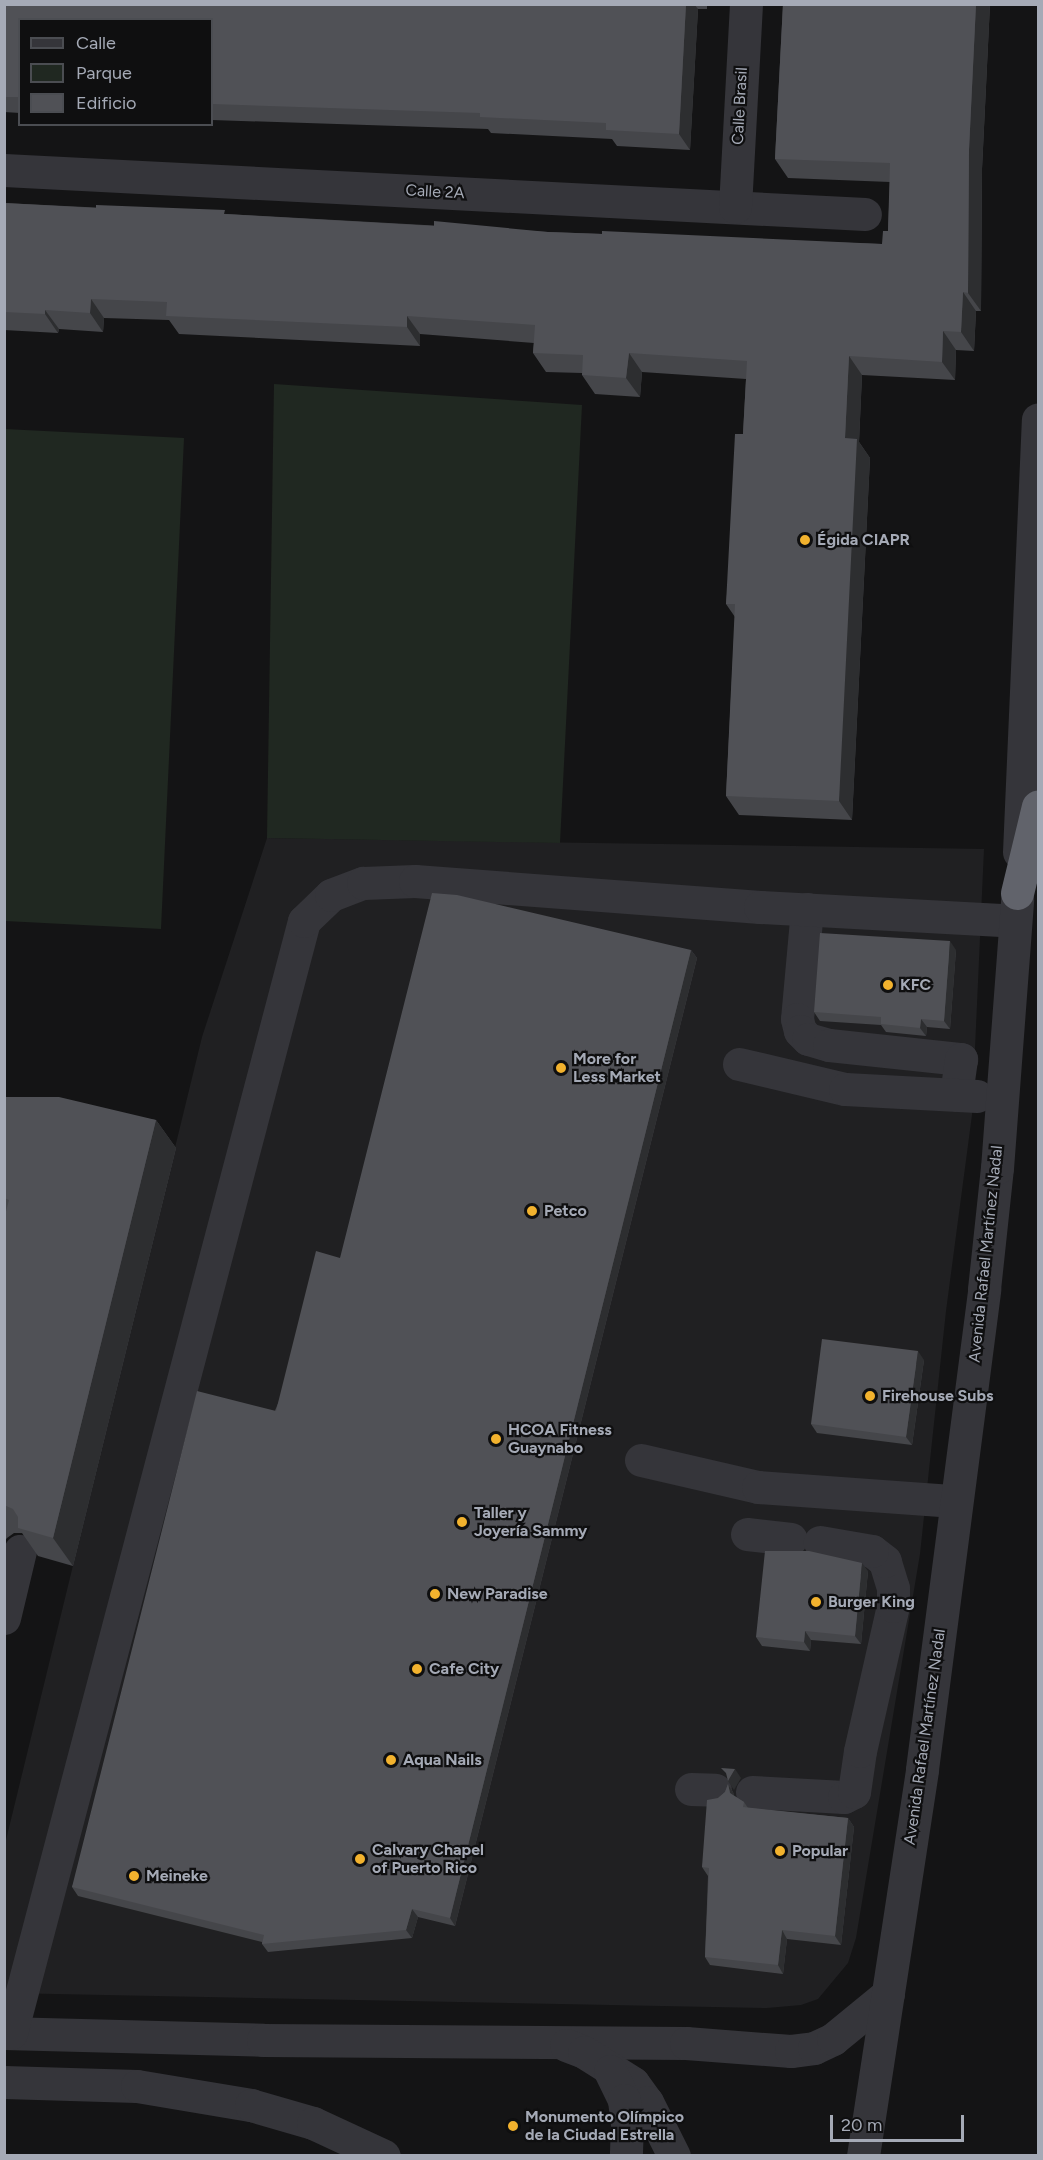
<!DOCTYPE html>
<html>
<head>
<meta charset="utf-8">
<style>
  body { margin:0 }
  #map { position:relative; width:1043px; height:2160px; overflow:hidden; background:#141415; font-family:Figtree,sans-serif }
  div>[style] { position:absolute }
  .built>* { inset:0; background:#202022 }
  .green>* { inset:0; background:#202821 }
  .minor>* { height:33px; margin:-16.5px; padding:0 16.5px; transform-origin:16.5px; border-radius:16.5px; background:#35353a }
  .highway>* { height:33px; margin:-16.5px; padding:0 16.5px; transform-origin:16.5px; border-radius:16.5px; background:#61636b }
  .wall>* { inset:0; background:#45464a }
  .shaded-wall>* { inset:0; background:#2d2e30 }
  .building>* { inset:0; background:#505156 }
  .dots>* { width:16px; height:16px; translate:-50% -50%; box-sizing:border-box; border:3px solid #0f0f10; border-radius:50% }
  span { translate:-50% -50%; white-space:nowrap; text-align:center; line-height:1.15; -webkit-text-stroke:4.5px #0f0f10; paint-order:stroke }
  .street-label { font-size:16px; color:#a5aab6 }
  .poi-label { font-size:16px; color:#a5aab6; font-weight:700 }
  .left { translate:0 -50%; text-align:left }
  .frame { position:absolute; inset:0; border:6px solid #a5aab6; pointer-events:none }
  .legend { position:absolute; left:18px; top:18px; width:195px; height:108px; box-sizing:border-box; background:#0f0f10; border:2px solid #4b4d52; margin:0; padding:8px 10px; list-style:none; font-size:18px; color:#a5aab6 }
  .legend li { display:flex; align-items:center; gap:12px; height:30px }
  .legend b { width:30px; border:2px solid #4b4d52 }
  .scale { position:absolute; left:830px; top:2115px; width:134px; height:27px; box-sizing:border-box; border:3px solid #a5aab6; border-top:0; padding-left:8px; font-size:18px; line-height:21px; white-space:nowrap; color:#a5aab6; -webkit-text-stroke:4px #0f0f10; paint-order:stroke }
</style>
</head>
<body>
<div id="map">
  <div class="built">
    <div style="clip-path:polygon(267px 838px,984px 849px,972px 1115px,946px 1311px,920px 1554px,856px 1938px,848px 1963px,818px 1999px,801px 2005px,767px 2008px,5px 1993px,5px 1844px,202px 1037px)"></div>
  </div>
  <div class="green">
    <div style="clip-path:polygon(274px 384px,582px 405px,560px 843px,267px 838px)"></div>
    <div style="clip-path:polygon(5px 429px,184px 438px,161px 929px,5px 921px)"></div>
  </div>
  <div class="minor">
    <div style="left:4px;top:170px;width:862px;rotate:2.93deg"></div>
    <div style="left:735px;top:207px;width:203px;rotate:-86.9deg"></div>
    <div style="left:1019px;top:852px;width:433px;rotate:-87.5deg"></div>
    <div style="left:807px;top:909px;width:110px;rotate:95.2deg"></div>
    <div style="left:797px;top:1019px;width:12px;rotate:76deg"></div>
    <div style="left:800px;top:1031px;width:11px;rotate:45deg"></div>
    <div style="left:808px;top:1039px;width:22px;rotate:16deg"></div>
    <div style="left:829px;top:1045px;width:133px;rotate:6.1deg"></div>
    <div style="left:961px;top:1059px;width:36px;rotate:98deg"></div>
    <div style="left:739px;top:1064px;width:109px;rotate:13.3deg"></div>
    <div style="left:845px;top:1089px;width:132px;rotate:3deg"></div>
    <div style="left:641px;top:1460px;width:120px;rotate:13deg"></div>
    <div style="left:758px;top:1487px;width:197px;rotate:4.1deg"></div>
    <div style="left:747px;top:1534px;width:44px;rotate:6.5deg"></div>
    <div style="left:4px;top:1618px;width:69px;rotate:-76.6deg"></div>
    <div style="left:691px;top:1789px;width:24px;rotate:2deg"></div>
    <div style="left:752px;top:1792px;width:92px;rotate:3.1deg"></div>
    <div style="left:844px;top:1797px;width:11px;rotate:-27deg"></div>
    <div style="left:854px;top:1792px;width:41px;rotate:-81.7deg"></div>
    <div style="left:860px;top:1751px;width:149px;rotate:-77.2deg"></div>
    <div style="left:893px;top:1606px;width:18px;rotate:-90deg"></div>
    <div style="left:893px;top:1588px;width:28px;rotate:-107deg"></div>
    <div style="left:885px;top:1561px;width:16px;rotate:-142deg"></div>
    <div style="left:872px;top:1551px;width:53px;rotate:-170.2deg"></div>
    <div style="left:4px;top:2033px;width:259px;rotate:1.5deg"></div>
    <div style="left:263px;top:2040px;width:423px;rotate:0.4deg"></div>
    <div style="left:686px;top:2043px;width:105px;rotate:4.4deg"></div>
    <div style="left:791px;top:2051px;width:23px;rotate:-7deg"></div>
    <div style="left:814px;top:2048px;width:21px;rotate:-25deg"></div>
    <div style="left:833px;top:2039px;width:71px;rotate:-39.3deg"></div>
    <div style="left:11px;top:2033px;width:1150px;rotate:-75.24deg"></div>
    <div style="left:304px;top:921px;width:37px;rotate:-44deg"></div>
    <div style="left:331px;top:895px;width:34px;rotate:-21deg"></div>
    <div style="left:363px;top:883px;width:52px;rotate:-2.2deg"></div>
    <div style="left:415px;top:881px;width:346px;rotate:4.3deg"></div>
    <div style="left:760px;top:907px;width:255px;rotate:3.1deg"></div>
    <div style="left:566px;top:2045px;width:19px;rotate:21deg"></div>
    <div style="left:584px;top:2052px;width:58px;rotate:32.3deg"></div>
    <div style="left:633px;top:2083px;width:24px;rotate:54deg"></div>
    <div style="left:647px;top:2102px;width:60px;rotate:63.4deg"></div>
    <div style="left:610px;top:2071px;width:32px;rotate:64deg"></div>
    <div style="left:624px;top:2100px;width:23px;rotate:83deg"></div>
    <div style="left:627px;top:2123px;width:33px;rotate:92deg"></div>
    <div style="left:4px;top:2082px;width:133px;rotate:1.7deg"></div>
    <div style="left:137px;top:2086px;width:116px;rotate:9.5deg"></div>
    <div style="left:251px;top:2105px;width:65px;rotate:16.2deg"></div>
    <div style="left:313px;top:2123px;width:78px;rotate:24.9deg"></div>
    <div style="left:863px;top:2156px;width:391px;rotate:-81.3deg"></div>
    <div style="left:922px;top:1769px;width:484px;rotate:-82.6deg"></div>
    <div style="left:984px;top:1289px;width:122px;rotate:-83.9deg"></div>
    <div style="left:997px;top:1168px;width:269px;rotate:-85.7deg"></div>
  </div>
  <div class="highway">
    <div style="left:1017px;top:893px;width:89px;rotate:-76.4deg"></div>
  </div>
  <div class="wall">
    <div style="clip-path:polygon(4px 4px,707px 4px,707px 9px,698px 9px,690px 150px,617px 146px,612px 139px,491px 133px,488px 129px,212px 120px,212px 20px,20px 20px,20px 113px,4px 112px)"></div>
    <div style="clip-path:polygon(783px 4px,990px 4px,982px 169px,981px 311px,976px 311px,974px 351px,956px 350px,955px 380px,862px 375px,859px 442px,870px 458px,852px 820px,739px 815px,726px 796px,735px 617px,726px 604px,743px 434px,746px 379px,642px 372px,640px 397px,595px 394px,582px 375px,582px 373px,546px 372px,533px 353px,534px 343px,420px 334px,420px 346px,179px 334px,169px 320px,104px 318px,103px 332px,59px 329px,58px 333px,4px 330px,4px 203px,227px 214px,548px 232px,882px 244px,888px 231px,890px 182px,788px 178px,775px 159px)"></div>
    <div style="clip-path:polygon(691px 950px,697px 958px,455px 1926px,418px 1917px,412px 1938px,268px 1952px,262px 1944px,262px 1942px,78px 1896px,72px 1887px,340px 1258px)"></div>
    <div style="clip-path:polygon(956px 950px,950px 1029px,927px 1027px,926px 1036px,886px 1032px,881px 1025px,820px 1021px,814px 1012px)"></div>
    <div style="clip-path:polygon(4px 1097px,156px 1120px,176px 1148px,73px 1566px,38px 1556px,22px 1533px,14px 1533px,7px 1538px,4px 1542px)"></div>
    <div style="clip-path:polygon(924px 1360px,912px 1445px,817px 1433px,811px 1424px)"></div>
    <div style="clip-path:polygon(868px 1571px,861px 1644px,811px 1640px,810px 1651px,762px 1646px,756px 1637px)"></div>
    <div style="clip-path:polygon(728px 1784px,733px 1792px,734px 1796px,744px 1802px,748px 1808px,848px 1818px,854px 1827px,841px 1945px,787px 1939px,783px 1974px,710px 1965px,705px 1957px,708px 1876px,702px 1867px,718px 1798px,725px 1792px)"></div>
  </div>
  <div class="shaded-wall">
    <div style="clip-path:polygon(686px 4px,694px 4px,698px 9px,690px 150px,679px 134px)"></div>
    <div style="clip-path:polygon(976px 4px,990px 4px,982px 169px,981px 311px,968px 293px,969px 150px)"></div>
    <div style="clip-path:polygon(963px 292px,976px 311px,974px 351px,961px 332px)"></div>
    <div style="clip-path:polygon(91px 299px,104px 318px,103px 332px,90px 313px)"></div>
    <div style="clip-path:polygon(45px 310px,59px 329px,58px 333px,45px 314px)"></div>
    <div style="clip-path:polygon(407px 316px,420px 334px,420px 346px,407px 327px)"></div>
    <div style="clip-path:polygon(943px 331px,956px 350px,955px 380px,942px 362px)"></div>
    <div style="clip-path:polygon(629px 353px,642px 372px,640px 397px,626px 378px)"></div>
    <div style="clip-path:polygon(849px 356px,862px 375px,859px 442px,870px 458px,852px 820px,839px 801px,845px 438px)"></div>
    <div style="clip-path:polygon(950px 941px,956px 950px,950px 1029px,944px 1021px)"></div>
    <div style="clip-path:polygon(691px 950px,697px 958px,455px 1926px,450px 1918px)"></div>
    <div style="clip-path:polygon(921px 1019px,927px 1027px,926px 1036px,920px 1028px)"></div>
    <div style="clip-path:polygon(156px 1120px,176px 1148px,73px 1566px,53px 1538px)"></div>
    <div style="clip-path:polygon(918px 1351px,924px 1360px,912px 1445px,906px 1437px)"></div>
    <div style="clip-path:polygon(862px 1563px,868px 1571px,861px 1644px,855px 1636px)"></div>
    <div style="clip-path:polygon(805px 1631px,811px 1640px,810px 1651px,804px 1642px)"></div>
    <div style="clip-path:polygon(735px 1769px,741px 1778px,734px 1790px,728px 1781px)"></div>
    <div style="clip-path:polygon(728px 1784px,733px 1792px,736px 1801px,730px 1793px)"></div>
    <div style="clip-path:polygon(848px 1818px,854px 1827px,841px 1945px,835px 1936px)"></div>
    <div style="clip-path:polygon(412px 1909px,418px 1917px,412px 1938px,406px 1930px)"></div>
    <div style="clip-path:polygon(782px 1930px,787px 1939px,783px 1974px,778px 1965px)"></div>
  </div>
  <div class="building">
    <div style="clip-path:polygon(4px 4px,686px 4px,679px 134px,606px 130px,606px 123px,480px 117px,480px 113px,212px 104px,212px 20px,20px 20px,20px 97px,4px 97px)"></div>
    <div style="clip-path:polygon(783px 4px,976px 4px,969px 150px,968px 293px,963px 292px,961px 332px,943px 331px,942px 362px,849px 356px,845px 438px,857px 439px,839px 801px,726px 796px,735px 604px,726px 604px,735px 434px,743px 434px,747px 361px,629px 353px,626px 378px,582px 375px,583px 355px,533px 353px,535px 325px,407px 316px,407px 327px,166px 316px,167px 302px,91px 299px,90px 313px,45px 310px,45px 314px,4px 312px,4px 203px,96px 208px,96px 205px,225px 210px,224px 214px,434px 226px,434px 221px,548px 232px,602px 234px,602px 231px,882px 244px,883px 231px,888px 231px,890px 163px,775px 159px)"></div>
    <div style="clip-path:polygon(432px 893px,457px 895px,691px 950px,450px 1918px,412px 1909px,406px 1930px,262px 1944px,264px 1935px,72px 1887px,197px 1391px,276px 1411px,316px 1251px,340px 1258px)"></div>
    <div style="clip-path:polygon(820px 933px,950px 941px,944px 1021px,921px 1019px,920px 1028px,881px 1024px,881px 1017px,814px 1012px)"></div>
    <div style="clip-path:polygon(4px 1097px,59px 1097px,156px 1120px,53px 1538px,18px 1528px,18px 1517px,13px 1509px,4px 1505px,4px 1219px,9px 1200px,4px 1198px)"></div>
    <div style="clip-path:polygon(822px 1339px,918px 1351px,906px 1437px,811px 1424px)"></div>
    <div style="clip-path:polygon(765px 1551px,809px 1551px,862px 1563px,855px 1636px,805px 1631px,804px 1642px,756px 1637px)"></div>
    <div style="clip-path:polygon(721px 1768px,735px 1769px,728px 1781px,726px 1773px)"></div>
    <div style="clip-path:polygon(728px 1784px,730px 1793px,744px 1802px,743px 1807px,848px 1818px,835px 1936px,782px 1930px,778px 1965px,705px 1957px,709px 1868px,702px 1867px,707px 1800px,718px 1798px,725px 1792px)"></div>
  </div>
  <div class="dots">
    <div style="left:805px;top:540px;background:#f2b22e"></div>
    <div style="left:888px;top:985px;background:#f2b22e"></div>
    <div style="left:561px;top:1068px;background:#f2b22e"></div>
    <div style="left:532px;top:1211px;background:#f2b22e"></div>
    <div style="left:870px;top:1396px;background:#f2b22e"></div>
    <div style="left:496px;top:1439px;background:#f2b22e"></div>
    <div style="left:462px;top:1522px;background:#f2b22e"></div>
    <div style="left:435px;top:1594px;background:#f2b22e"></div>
    <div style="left:816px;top:1602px;background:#f2b22e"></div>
    <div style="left:417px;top:1669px;background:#f2b22e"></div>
    <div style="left:391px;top:1760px;background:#f2b22e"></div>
    <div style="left:780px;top:1851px;background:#f2b22e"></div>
    <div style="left:360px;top:1859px;background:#f2b22e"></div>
    <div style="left:134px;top:1876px;background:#f2b22e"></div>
    <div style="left:513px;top:2126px;background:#f2b22e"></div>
  </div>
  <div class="street-label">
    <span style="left:740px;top:106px;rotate:-87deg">Calle Brasil</span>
    <span style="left:435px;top:192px;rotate:3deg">Calle 2A</span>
    <span style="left:986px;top:1254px;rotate:-84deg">Avenida Rafael Martínez Nadal</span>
    <span style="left:925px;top:1737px;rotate:-82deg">Avenida Rafael Martínez Nadal</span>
  </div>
  <div class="poi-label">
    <span class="left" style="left:817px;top:540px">Égida CIAPR</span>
    <span class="left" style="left:900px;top:985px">KFC</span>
    <span class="left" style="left:573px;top:1068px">More for<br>Less Market</span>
    <span class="left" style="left:544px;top:1211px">Petco</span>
    <span class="left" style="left:882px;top:1396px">Firehouse Subs</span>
    <span class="left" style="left:508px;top:1439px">HCOA Fitness<br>Guaynabo</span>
    <span class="left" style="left:474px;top:1522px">Taller y<br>Joyería Sammy</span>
    <span class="left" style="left:447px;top:1594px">New Paradise</span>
    <span class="left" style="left:828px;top:1602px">Burger King</span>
    <span class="left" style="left:429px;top:1669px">Cafe City</span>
    <span class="left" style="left:403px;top:1760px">Aqua Nails</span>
    <span class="left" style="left:372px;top:1859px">Calvary Chapel<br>of Puerto Rico</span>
    <span class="left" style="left:792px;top:1851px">Popular</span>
    <span class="left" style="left:146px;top:1876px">Meineke</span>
    <span class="left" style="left:525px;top:2126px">Monumento Olímpico<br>de la Ciudad Estrella</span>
  </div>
  <div class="frame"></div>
  <ul class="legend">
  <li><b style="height:8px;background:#35353a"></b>Calle</li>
  <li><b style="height:16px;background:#202821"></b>Parque</li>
  <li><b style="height:16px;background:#505156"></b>Edificio</li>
  </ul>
  <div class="scale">20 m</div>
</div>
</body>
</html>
